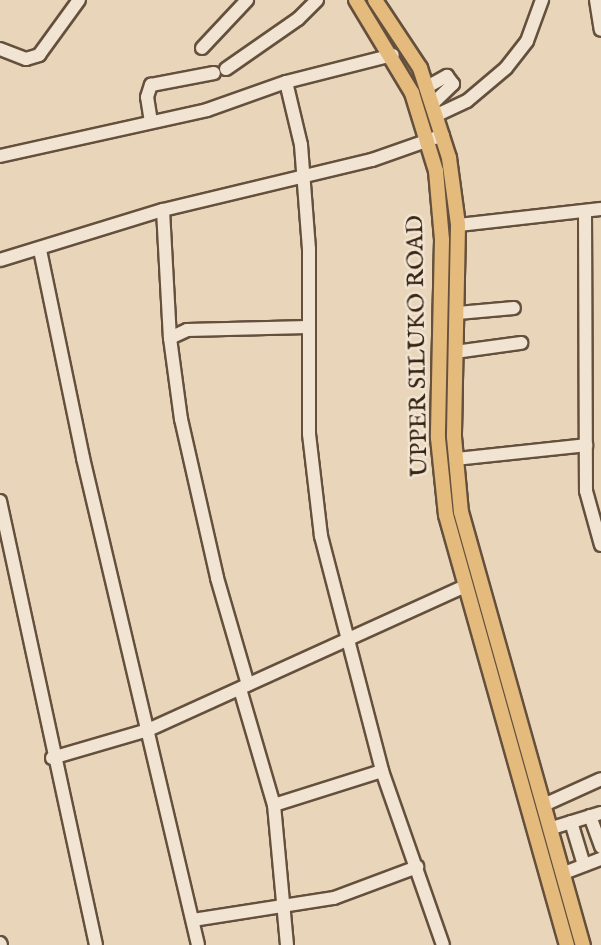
<!DOCTYPE html>
<html>
<head>
<meta charset="utf-8">
<style>
  body { margin:0 }
  #map { position:relative; width:601px; height:945px; overflow:hidden; background:#e9d6ba; font-family:"IM FELL English",serif }
  div>[style] { position:absolute }
  .roads { filter:drop-shadow(2px 0 #64503d) drop-shadow(-2px 0 #64503d) drop-shadow(0 2px #64503d) drop-shadow(0 -2px #64503d) }
  .minor>* { height:12px; margin:-6px; padding:0 6px; transform-origin:6px; border-radius:6px; background:#f1e4d2 }
  .major>* { height:14px; margin:-7px; padding:0 7px; transform-origin:7px; border-radius:7px; background:#e4bb7d }
  span { translate:-50% -50%; white-space:nowrap; text-align:center; line-height:1.15; -webkit-text-stroke:5px #f1e4d2; paint-order:stroke }
  .street-label { font-size:24px; color:#372413 }
</style>
</head>
<body>
<div id="map">
  <div class="roads">
    <div class="minor">
      <div style="left:596px;top:0;width:30px;rotate:81deg"></div>
      <div style="left:202px;top:48px;width:66px;rotate:-46.8deg"></div>
      <div style="left:0;top:49px;width:28px;rotate:21deg"></div>
      <div style="left:26px;top:59px;width:14px;rotate:-17deg"></div>
      <div style="left:39px;top:55px;width:68px;rotate:-54deg"></div>
      <div style="left:226px;top:69px;width:88px;rotate:-34.8deg"></div>
      <div style="left:298px;top:19px;width:27px;rotate:-45deg"></div>
      <div style="left:286px;top:82px;width:65px;rotate:76.6deg"></div>
      <div style="left:301px;top:145px;width:104px;rotate:85.6deg"></div>
      <div style="left:309px;top:249px;width:185px;rotate:90deg"></div>
      <div style="left:309px;top:434px;width:103px;rotate:83.3deg"></div>
      <div style="left:321px;top:536px;width:243px;rotate:75.4deg"></div>
      <div style="left:382px;top:771px;width:184px;rotate:70.7deg"></div>
      <div style="left:427px;top:87px;width:23px;rotate:-29deg"></div>
      <div style="left:447px;top:76px;width:10px;rotate:53deg"></div>
      <div style="left:453px;top:84px;width:28px;rotate:136deg"></div>
      <div style="left:437px;top:115px;width:33px;rotate:-25deg"></div>
      <div style="left:467px;top:101px;width:51px;rotate:-40.2deg"></div>
      <div style="left:506px;top:68px;width:34px;rotate:-52deg"></div>
      <div style="left:527px;top:41px;width:44px;rotate:-69.9deg"></div>
      <div style="left:151px;top:122px;width:25px;rotate:-99deg"></div>
      <div style="left:147px;top:97px;width:13px;rotate:-72deg"></div>
      <div style="left:151px;top:85px;width:64px;rotate:-10.8deg"></div>
      <div style="left:0;top:156px;width:212px;rotate:-12.5deg"></div>
      <div style="left:207px;top:110px;width:84px;rotate:-19.5deg"></div>
      <div style="left:286px;top:82px;width:110px;rotate:-14.2deg"></div>
      <div style="left:163px;top:210px;width:128px;rotate:86.9deg"></div>
      <div style="left:170px;top:338px;width:82px;rotate:82.3deg"></div>
      <div style="left:181px;top:419px;width:163px;rotate:77.2deg"></div>
      <div style="left:217px;top:578px;width:111px;rotate:73.8deg"></div>
      <div style="left:585px;top:211px;width:280px;rotate:89.8deg"></div>
      <div style="left:586px;top:491px;width:56px;rotate:74.5deg"></div>
      <div style="left:458px;top:225px;width:144px;rotate:-6.4deg"></div>
      <div style="left:40px;top:250px;width:212px;rotate:78.3deg"></div>
      <div style="left:83px;top:458px;width:500px;rotate:76.71deg"></div>
      <div style="left:0;top:260px;width:170px;rotate:-17.1deg"></div>
      <div style="left:163px;top:210px;width:215px;rotate:-13.5deg"></div>
      <div style="left:372px;top:160px;width:75px;rotate:-19.4deg"></div>
      <div style="left:458px;top:313px;width:56px;rotate:-5.1deg"></div>
      <div style="left:170px;top:338px;width:19px;rotate:-25deg"></div>
      <div style="left:187px;top:330px;width:121px;rotate:-1.4deg"></div>
      <div style="left:455px;top:352px;width:67px;rotate:-7.8deg"></div>
      <div style="left:456px;top:459px;width:131px;rotate:-6.1deg"></div>
      <div style="left:0;top:501px;width:454px;rotate:77.8deg"></div>
      <div style="left:240px;top:689px;width:121px;rotate:73.7deg"></div>
      <div style="left:274px;top:805px;width:141px;rotate:84.7deg"></div>
      <div style="left:52px;top:758px;width:100px;rotate:-16.3deg"></div>
      <div style="left:148px;top:730px;width:346px;rotate:-24.4deg"></div>
      <div style="left:546px;top:804px;width:60px;rotate:-24.4deg"></div>
      <div style="left:274px;top:805px;width:113px;rotate:-17.5deg"></div>
      <div style="left:590px;top:816px;width:33px;rotate:70deg"></div>
      <div style="left:571px;top:822px;width:45px;rotate:73.2deg"></div>
      <div style="left:552px;top:828px;width:51px;rotate:-17deg"></div>
      <div style="left:564px;top:873px;width:40px;rotate:-21deg"></div>
      <div style="left:193px;top:920px;width:143px;rotate:-8.9deg"></div>
      <div style="left:334px;top:898px;width:89px;rotate:-20.5deg"></div>
      <div style="left:0;top:943px;width:2px;rotate:63deg"></div>
    </div>
    <div class="major">
      <div style="left:356px;top:0;width:109px;rotate:58.9deg"></div>
      <div style="left:412px;top:93px;width:82px;rotate:72.9deg"></div>
      <div style="left:436px;top:171px;width:69px;rotate:85deg"></div>
      <div style="left:442px;top:240px;width:198px;rotate:91.2deg"></div>
      <div style="left:438px;top:438px;width:77px;rotate:84.1deg"></div>
      <div style="left:446px;top:515px;width:447px;rotate:74.3deg"></div>
      <div style="left:375px;top:0;width:82px;rotate:56.5deg"></div>
      <div style="left:420px;top:68px;width:95px;rotate:72.1deg"></div>
      <div style="left:449px;top:158px;width:68px;rotate:82.3deg"></div>
      <div style="left:458px;top:225px;width:212px;rotate:91.1deg"></div>
      <div style="left:454px;top:437px;width:75px;rotate:84.7deg"></div>
      <div style="left:461px;top:512px;width:450px;rotate:74.3deg"></div>
    </div>
  </div>
  <div class="street-label">
    <span style="left:418px;top:346px;rotate:-91deg">UPPER SILUKO ROAD</span>
  </div>
</div>
</body>
</html>
